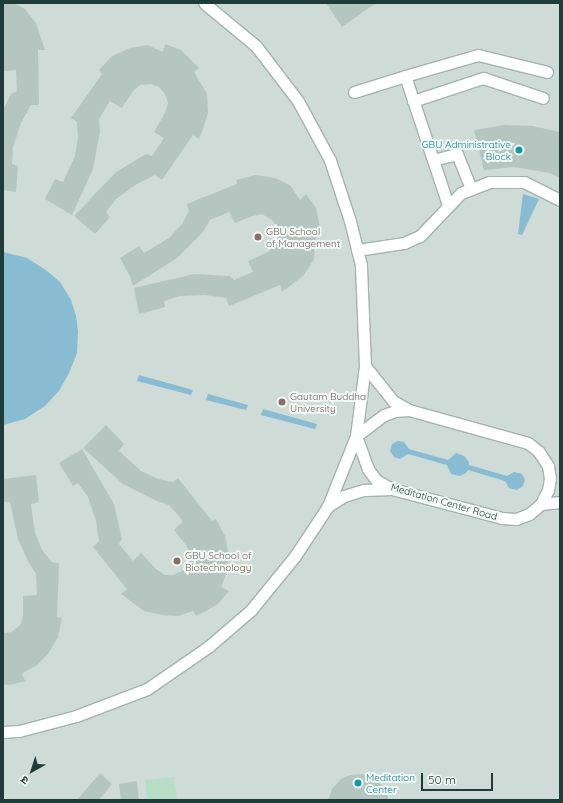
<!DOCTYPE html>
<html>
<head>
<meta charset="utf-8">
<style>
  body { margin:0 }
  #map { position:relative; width:563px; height:803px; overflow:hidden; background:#e0ebe8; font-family:Quicksand,"Noto Sans Devanagari",sans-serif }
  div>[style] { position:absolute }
  .built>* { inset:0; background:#cedbd7 }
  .green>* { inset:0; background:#b8ddc7 }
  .water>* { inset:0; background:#87bcd2 }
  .building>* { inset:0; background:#b5c6c1 }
  .roads { filter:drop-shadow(1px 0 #a3b3b0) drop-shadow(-1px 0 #a3b3b0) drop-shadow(0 1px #a3b3b0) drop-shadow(0 -1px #a3b3b0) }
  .minor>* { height:11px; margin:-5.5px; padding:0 5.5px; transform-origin:5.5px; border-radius:5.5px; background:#fff }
  .dots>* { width:11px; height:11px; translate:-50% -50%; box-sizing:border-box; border:2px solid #f1f8f5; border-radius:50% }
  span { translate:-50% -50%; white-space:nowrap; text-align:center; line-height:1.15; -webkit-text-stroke:4px #f1f8f5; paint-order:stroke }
  .culture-label { font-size:10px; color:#0d838f }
  .right { translate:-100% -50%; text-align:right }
  .left { translate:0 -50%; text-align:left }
  .education-label { font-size:10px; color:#785e54 }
  .street-label { font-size:10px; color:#203c38 }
  .frame { position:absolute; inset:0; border:4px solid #203c38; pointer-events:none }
  .north { position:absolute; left:12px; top:751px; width:40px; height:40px; -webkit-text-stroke:3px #f1f8f5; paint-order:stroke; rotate:219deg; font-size:11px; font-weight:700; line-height:16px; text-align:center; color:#203c38 }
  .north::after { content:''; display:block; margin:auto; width:14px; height:18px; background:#203c38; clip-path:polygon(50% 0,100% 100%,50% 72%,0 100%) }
  .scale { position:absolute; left:421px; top:773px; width:72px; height:18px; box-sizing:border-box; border:2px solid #203c38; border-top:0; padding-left:5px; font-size:12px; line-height:14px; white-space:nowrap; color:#203c38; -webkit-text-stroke:3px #f1f8f5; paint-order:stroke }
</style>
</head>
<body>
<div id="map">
  <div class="built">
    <div style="clip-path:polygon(3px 3px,560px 3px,560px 800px,3px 800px)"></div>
  </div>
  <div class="green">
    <div style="clip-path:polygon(174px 777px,177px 800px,147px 800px,145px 780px)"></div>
  </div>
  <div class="water">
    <div style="clip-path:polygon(523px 194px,539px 199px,522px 235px,518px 234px)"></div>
    <div style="clip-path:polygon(3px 252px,27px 258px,47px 271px,60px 282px,71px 300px,76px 316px,78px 331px,77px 353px,69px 373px,59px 391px,45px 406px,25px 419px,3px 425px)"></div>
    <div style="clip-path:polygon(139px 375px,193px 390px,191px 395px,137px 381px)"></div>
    <div style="clip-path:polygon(208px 394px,248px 405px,246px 410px,206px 400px)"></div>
    <div style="clip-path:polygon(263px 409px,317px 424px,315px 429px,261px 415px)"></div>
    <div style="clip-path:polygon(398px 441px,404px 442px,409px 449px,448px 460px,456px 453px,464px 456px,469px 462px,469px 465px,507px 476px,514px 472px,522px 474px,525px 480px,523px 486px,517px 490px,509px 488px,505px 481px,468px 470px,466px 473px,460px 476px,451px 474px,447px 465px,408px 454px,400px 459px,394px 457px,390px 451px,392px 444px)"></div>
  </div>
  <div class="building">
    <div style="clip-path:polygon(3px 3px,14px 3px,25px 9px,36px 23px,45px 50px,38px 50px,39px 105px,31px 105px,21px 123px,13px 147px,12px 164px,18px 166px,16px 192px,3px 190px,3px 110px,11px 94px,17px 91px,16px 70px,4px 71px)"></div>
    <div style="clip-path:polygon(326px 3px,376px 3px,342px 27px)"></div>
    <div style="clip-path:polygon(165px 44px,181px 50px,199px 68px,194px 72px,207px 94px,208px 113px,203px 129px,199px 139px,193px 135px,162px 180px,155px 175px,137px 184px,116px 199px,106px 212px,110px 217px,95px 234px,74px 216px,116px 172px,146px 154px,152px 156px,164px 138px,154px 132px,165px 113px,168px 103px,165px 94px,159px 87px,151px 84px,140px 85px,133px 91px,122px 108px,110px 101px,99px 119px,100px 132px,93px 169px,72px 215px,45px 199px,55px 179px,63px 182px,75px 156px,78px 137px,77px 122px,71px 118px,102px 74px,99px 70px,112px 56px,130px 48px,147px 45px,163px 52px)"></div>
    <div style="clip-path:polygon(504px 125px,533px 126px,560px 132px,560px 178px,550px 173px,514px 167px,484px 170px,474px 130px)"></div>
    <div style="clip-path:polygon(255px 175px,275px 178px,290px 185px,300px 200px,306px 194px,316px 208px,321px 232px,316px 233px,314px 259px,304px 275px,282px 292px,280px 285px,229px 306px,226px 298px,205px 295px,180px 296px,164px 301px,165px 307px,139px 314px,134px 288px,194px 274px,230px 276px,234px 280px,253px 272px,248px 261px,268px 252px,276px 244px,279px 236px,277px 227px,272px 220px,262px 214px,253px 216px,235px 223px,229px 212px,210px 220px,203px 232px,177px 258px,133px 286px,130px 276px,120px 258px,139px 246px,144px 253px,169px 238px,182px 224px,189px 211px,187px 204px,237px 184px,236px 180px)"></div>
    <div style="clip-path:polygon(106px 425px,124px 444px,119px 451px,141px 471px,158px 479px,173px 482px,178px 478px,212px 521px,216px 519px,225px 536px,229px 555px,227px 572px,221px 587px,229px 591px,218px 604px,206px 611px,196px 616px,193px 611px,178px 616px,162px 615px,144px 611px,121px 594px,127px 589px,93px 547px,99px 541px,96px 521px,88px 497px,78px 483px,73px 486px,59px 463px,82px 449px,114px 504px,122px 539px,119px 544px,133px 561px,141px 553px,156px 569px,165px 575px,174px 575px,182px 571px,188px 565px,190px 553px,186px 545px,174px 530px,183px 521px,169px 505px,157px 501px,123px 484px,83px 448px)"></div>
    <div style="clip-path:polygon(36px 475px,39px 502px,31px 504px,35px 533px,42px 550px,52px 562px,59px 563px,57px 617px,62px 618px,58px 637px,48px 654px,36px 666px,22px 673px,25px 681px,9px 685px,3px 684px,3px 633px,12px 632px,21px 624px,23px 615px,23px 596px,37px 595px,36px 574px,29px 563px,18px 539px,10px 502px,3px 502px,3px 479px)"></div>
    <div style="clip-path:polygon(100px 773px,112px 784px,99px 800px,77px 800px)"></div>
    <div style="clip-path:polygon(364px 774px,374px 778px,384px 788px,389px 800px,328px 800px,332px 789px,341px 779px,350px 775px)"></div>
    <div style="clip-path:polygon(137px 781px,139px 800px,121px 800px,119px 784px)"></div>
  </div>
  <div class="roads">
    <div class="minor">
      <div style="left:354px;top:92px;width:53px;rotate:-17.4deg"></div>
      <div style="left:413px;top:101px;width:74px;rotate:-18.2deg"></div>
      <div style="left:483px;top:78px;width:63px;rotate:18.4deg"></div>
      <div style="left:433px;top:160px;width:25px;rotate:-14deg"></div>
      <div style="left:457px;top:154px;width:38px;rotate:68deg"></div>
      <div style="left:448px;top:205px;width:136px;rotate:-108.4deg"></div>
      <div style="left:405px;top:76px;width:76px;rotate:-16deg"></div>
      <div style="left:478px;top:55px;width:71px;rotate:13.8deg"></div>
      <div style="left:357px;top:250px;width:48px;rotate:-8.5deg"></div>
      <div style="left:404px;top:243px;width:17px;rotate:-24deg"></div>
      <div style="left:420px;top:236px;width:59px;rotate:-46.4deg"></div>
      <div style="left:461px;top:193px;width:30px;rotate:-21deg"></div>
      <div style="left:489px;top:182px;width:35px"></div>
      <div style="left:524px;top:182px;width:40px;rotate:26.6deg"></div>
      <div style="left:365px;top:366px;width:45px;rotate:51.3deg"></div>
      <div style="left:393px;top:401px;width:18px;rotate:29deg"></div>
      <div style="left:409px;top:410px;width:123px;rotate:15.5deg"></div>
      <div style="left:528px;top:443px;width:14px;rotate:39deg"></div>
      <div style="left:539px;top:452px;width:17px;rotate:57deg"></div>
      <div style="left:548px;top:466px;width:12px;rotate:81deg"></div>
      <div style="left:550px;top:478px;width:12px;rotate:99deg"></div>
      <div style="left:548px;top:490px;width:16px;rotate:117deg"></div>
      <div style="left:541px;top:504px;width:16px;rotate:140deg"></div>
      <div style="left:529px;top:514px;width:14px;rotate:159deg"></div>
      <div style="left:516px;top:519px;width:14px;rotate:-176deg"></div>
      <div style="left:502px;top:518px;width:114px;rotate:-165.2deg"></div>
      <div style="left:392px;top:489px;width:18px;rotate:-151deg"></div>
      <div style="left:376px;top:480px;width:14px;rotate:-126deg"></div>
      <div style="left:368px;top:469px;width:35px;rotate:-110deg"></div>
      <div style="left:356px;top:436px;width:35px;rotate:-37deg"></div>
      <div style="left:384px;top:415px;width:12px;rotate:-20deg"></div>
      <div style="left:395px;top:411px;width:14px;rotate:-4deg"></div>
      <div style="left:541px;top:504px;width:19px;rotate:-6deg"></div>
      <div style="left:328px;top:506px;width:19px;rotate:-32deg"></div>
      <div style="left:344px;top:496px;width:21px;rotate:-17deg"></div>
      <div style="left:364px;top:490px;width:28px;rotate:-2deg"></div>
      <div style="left:3px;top:732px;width:16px;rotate:-4deg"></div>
      <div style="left:19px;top:731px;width:59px;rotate:-14.7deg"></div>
      <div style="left:76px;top:716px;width:76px;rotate:-20.8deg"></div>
      <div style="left:147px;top:689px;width:74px;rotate:-34.5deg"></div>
      <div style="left:208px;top:647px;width:57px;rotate:-40.7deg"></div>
      <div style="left:251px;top:610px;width:70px;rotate:-50.8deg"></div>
      <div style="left:295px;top:556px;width:60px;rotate:-56.6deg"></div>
      <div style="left:328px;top:506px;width:75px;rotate:-68.2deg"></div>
      <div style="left:356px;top:436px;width:71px;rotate:-82.7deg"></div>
      <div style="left:365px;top:366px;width:101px;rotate:-92.3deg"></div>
      <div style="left:361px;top:265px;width:45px;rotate:-104deg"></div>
      <div style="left:350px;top:221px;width:64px;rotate:-108.2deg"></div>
      <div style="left:330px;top:160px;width:67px;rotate:-118.5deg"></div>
      <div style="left:298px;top:101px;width:69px;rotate:-127.4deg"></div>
      <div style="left:256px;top:46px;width:67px;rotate:-140.4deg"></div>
    </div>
  </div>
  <div class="dots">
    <div style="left:519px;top:150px;background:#0f9aa8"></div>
    <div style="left:258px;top:237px;background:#8d6e63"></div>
    <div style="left:282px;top:402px;background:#8d6e63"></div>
    <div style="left:177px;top:561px;background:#8d6e63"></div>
    <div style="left:358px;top:783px;background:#0f9aa8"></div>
  </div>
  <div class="culture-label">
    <span class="right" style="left:511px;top:150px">GBU Administrative<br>Block</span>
    <span class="left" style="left:366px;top:783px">Meditation<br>Center</span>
  </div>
  <div class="education-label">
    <span class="left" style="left:266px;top:237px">GBU School<br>of Management</span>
    <span class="left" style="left:290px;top:402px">Gautam Buddha<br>University</span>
    <span class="left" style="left:185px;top:561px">GBU School of<br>Biotechnology</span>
  </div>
  <div class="street-label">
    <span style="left:444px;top:502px;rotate:16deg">Meditation Center Road</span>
  </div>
  <div class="frame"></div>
  <div class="north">उ</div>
  <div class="scale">50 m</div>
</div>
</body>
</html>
